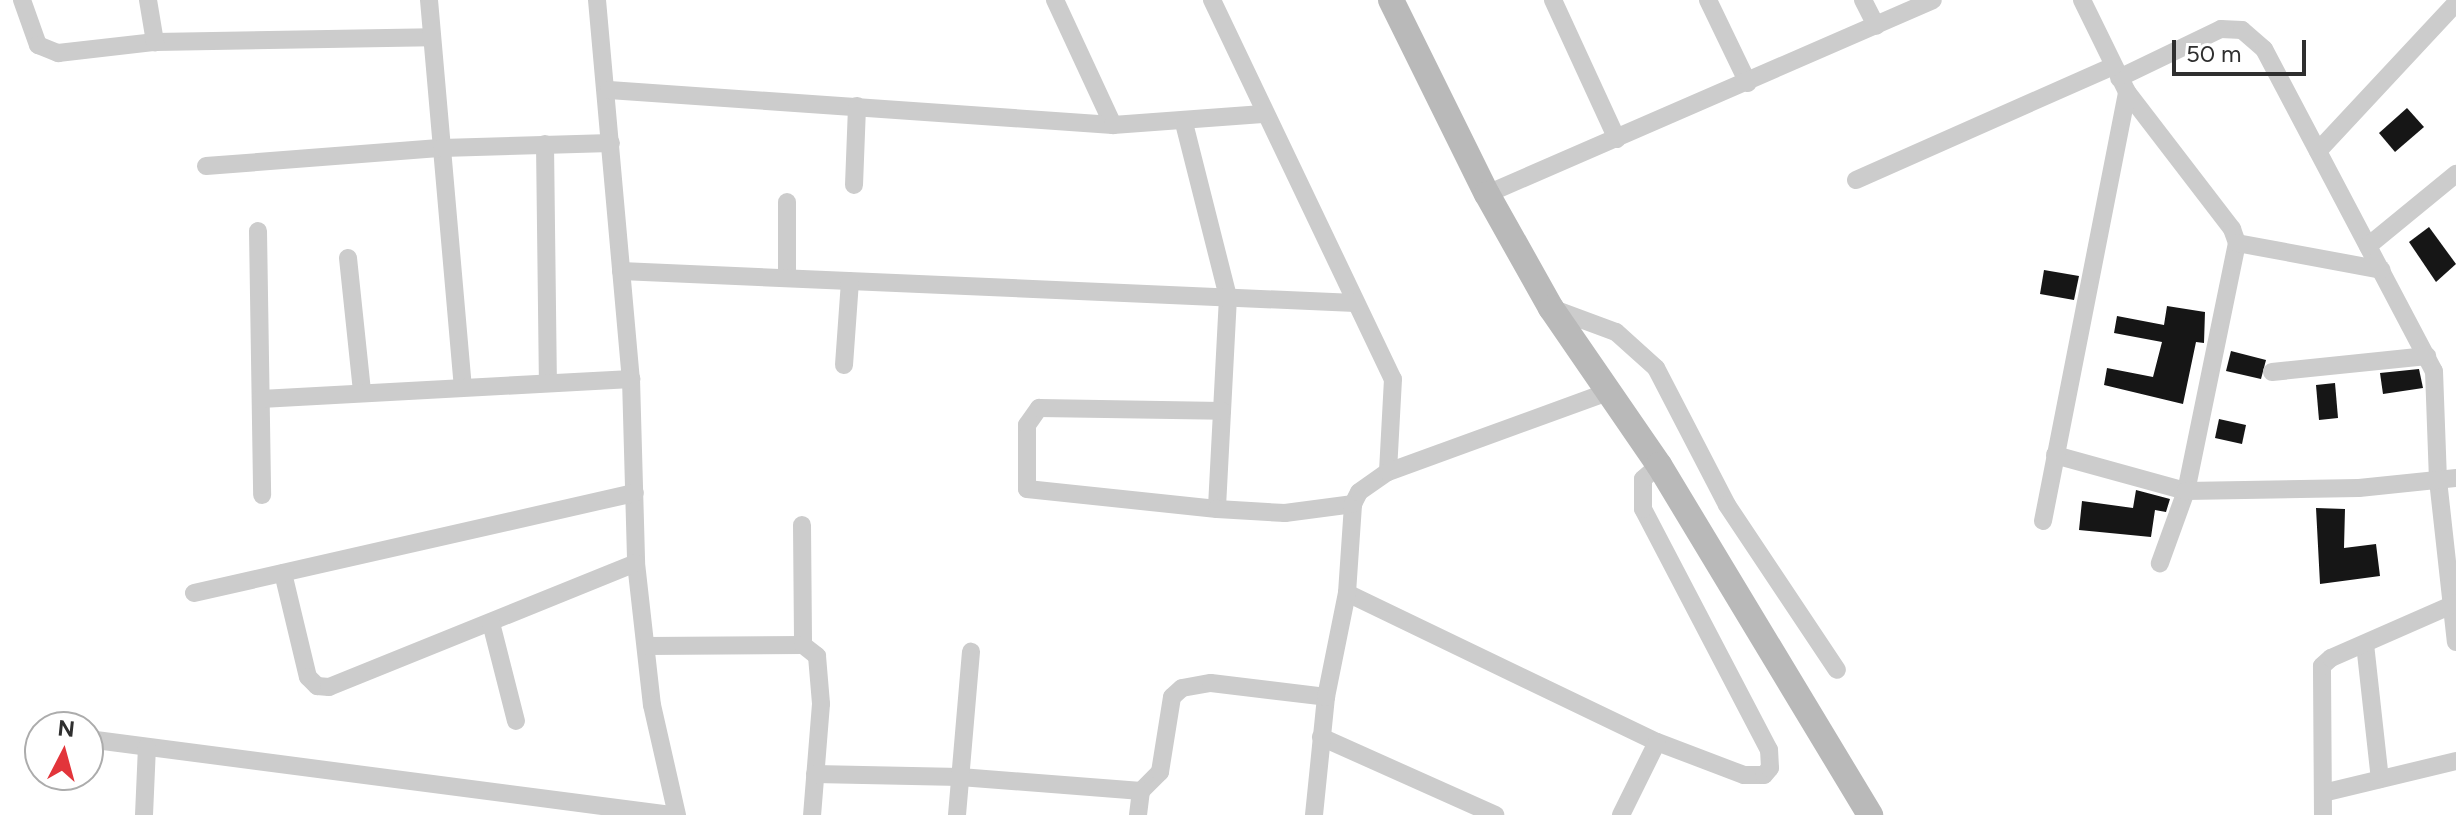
<!DOCTYPE html>
<html>
<head>
<meta charset="utf-8">
<style>
  body { margin:0 }
  #map { position:relative; width:2456px; height:815px; overflow:hidden; background:#fff; font-family:Figtree,sans-serif }
  div>[style] { position:absolute }
  .building>* { inset:0; background:#161616 }
  .street>* { height:18px; margin:-9px; padding:0 9px; transform-origin:9px; border-radius:9px; background:#ccc }
  .secondary>* { height:26px; margin:-13px; padding:0 13px; transform-origin:13px; border-radius:13px; background:#b9b9b9 }
  span { translate:-50% -50%; white-space:nowrap; text-align:center; line-height:1.15; -webkit-text-stroke:8px #fff; paint-order:stroke }
  .north { position:absolute; left:24px; top:711px; width:80px; height:80px; box-sizing:border-box; background:#fff; border:2px solid #acacac; border-radius:50%; rotate:6deg; font-size:22px; font-weight:700; line-height:32px; text-align:center; color:#2f2f2f }
  .north::after { content:''; display:block; margin:auto; width:28px; height:36px; background:#e2353b; clip-path:polygon(50% 0,100% 100%,50% 72%,0 100%) }
  .scale { position:absolute; left:2172px; top:40px; width:134px; height:36px; box-sizing:border-box; border:4px solid #2f2f2f; border-top:0; padding-left:10px; font-size:24px; line-height:28px; white-space:nowrap; color:#2f2f2f; -webkit-text-stroke:6px #fff; paint-order:stroke }
</style>
</head>
<body>
<div id="map">
  <div class="building">
    <div style="clip-path:polygon(2407px 108px,2424px 127px,2395px 152px,2379px 133px)"></div>
    <div style="clip-path:polygon(2429px 227px,2456px 264px,2436px 282px,2409px 242px)"></div>
    <div style="clip-path:polygon(2044px 270px,2079px 276px,2074px 300px,2040px 294px)"></div>
    <div style="clip-path:polygon(2167px 306px,2205px 312px,2204px 343px,2196px 342px,2183px 404px,2104px 385px,2107px 368px,2153px 377px,2162px 342px,2114px 333px,2117px 316px,2164px 325px)"></div>
    <div style="clip-path:polygon(2231px 351px,2266px 360px,2261px 379px,2226px 371px)"></div>
    <div style="clip-path:polygon(2419px 369px,2423px 388px,2383px 394px,2380px 373px)"></div>
    <div style="clip-path:polygon(2335px 383px,2338px 418px,2319px 420px,2316px 385px)"></div>
    <div style="clip-path:polygon(2219px 419px,2246px 425px,2242px 444px,2215px 438px)"></div>
    <div style="clip-path:polygon(2136px 490px,2170px 499px,2166px 512px,2155px 510px,2151px 537px,2079px 530px,2082px 501px,2133px 508px)"></div>
    <div style="clip-path:polygon(2316px 508px,2345px 509px,2344px 548px,2376px 544px,2380px 576px,2320px 584px)"></div>
  </div>
  <div class="street">
    <div style="left:22px;top:0;width:48px;rotate:70.4deg"></div>
    <div style="left:38px;top:45px;width:22px;rotate:22deg"></div>
    <div style="left:58px;top:53px;width:98px;rotate:-6.5deg"></div>
    <div style="left:155px;top:42px;width:276px;rotate:-1deg"></div>
    <div style="left:148px;top:0;width:43px;rotate:80.5deg"></div>
    <div style="left:429px;top:0;width:386px;rotate:85deg"></div>
    <div style="left:597px;top:0;width:381px;rotate:84.9deg"></div>
    <div style="left:631px;top:379px;width:184px;rotate:88.4deg"></div>
    <div style="left:636px;top:563px;width:143px;rotate:83.6deg"></div>
    <div style="left:652px;top:705px;width:113px;rotate:77.2deg"></div>
    <div style="left:1055px;top:0;width:138px;rotate:65.1deg"></div>
    <div style="left:1212px;top:0;width:420px;rotate:64.5deg"></div>
    <div style="left:1393px;top:379px;width:93px;rotate:93.1deg"></div>
    <div style="left:1553px;top:0;width:153px;rotate:65.3deg"></div>
    <div style="left:1708px;top:0;width:92px;rotate:64.3deg"></div>
    <div style="left:1863px;top:0;width:29px;rotate:63deg"></div>
    <div style="left:2082px;top:0;width:102px;rotate:63.9deg"></div>
    <div style="left:2127px;top:92px;width:173px;rotate:52.5deg"></div>
    <div style="left:2232px;top:229px;width:15px;rotate:70deg"></div>
    <div style="left:2237px;top:243px;width:253px;rotate:101.6deg"></div>
    <div style="left:2186px;top:491px;width:77px;rotate:109.9deg"></div>
    <div style="left:2119px;top:78px;width:113px;rotate:-25.7deg"></div>
    <div style="left:2221px;top:29px;width:21px;rotate:3deg"></div>
    <div style="left:2242px;top:30px;width:29px;rotate:41deg"></div>
    <div style="left:2264px;top:49px;width:364px;rotate:62.2deg"></div>
    <div style="left:2434px;top:371px;width:109px;rotate:87.9deg"></div>
    <div style="left:2438px;top:480px;width:163px;rotate:83.7deg"></div>
    <div style="left:609px;top:90px;width:505px;rotate:3.97deg"></div>
    <div style="left:1113px;top:125px;width:150px;rotate:-4.2deg"></div>
    <div style="left:1184px;top:123px;width:179px;rotate:75.8deg"></div>
    <div style="left:1228px;top:297px;width:212px;rotate:93deg"></div>
    <div style="left:1217px;top:509px;width:191px;rotate:-174deg"></div>
    <div style="left:1027px;top:489px;width:64px;rotate:-90deg"></div>
    <div style="left:1027px;top:425px;width:21px;rotate:-55deg"></div>
    <div style="left:1039px;top:408px;width:183px;rotate:0.9deg"></div>
    <div style="left:545px;top:144px;width:237px;rotate:89.3deg"></div>
    <div style="left:2318px;top:151px;width:202px;rotate:-47deg"></div>
    <div style="left:206px;top:166px;width:237px;rotate:-4.4deg"></div>
    <div style="left:442px;top:148px;width:169px;rotate:-1.7deg"></div>
    <div style="left:1856px;top:180px;width:281px;rotate:-23.9deg"></div>
    <div style="left:854px;top:185px;width:79px;rotate:-87.8deg"></div>
    <div style="left:1487px;top:194px;width:486px;rotate:-23.5deg"></div>
    <div style="left:787px;top:202px;width:76px;rotate:90deg"></div>
    <div style="left:258px;top:231px;width:264px;rotate:89.1deg"></div>
    <div style="left:2237px;top:243px;width:147px;rotate:10.5deg"></div>
    <div style="left:2368px;top:246px;width:114px;rotate:-39.3deg"></div>
    <div style="left:348px;top:258px;width:135px;rotate:84deg"></div>
    <div style="left:621px;top:271px;width:735px;rotate:2.5deg"></div>
    <div style="left:1551px;top:308px;width:69px;rotate:20.3deg"></div>
    <div style="left:1616px;top:332px;width:54px;rotate:42deg"></div>
    <div style="left:1656px;top:368px;width:154px;rotate:62.6deg"></div>
    <div style="left:1727px;top:505px;width:198px;rotate:56.3deg"></div>
    <div style="left:844px;top:365px;width:84px;rotate:-85.9deg"></div>
    <div style="left:2272px;top:372px;width:156px;rotate:-5.9deg"></div>
    <div style="left:261px;top:399px;width:371px;rotate:-3.1deg"></div>
    <div style="left:2055px;top:455px;width:136px;rotate:15.4deg"></div>
    <div style="left:2186px;top:491px;width:173px;rotate:-1deg"></div>
    <div style="left:2359px;top:488px;width:98px;rotate:-5.9deg"></div>
    <div style="left:1217px;top:509px;width:68px;rotate:3.4deg"></div>
    <div style="left:1285px;top:513px;width:69px;rotate:-7.5deg"></div>
    <div style="left:2043px;top:521px;width:437px;rotate:-78.9deg"></div>
    <div style="left:802px;top:525px;width:120px;rotate:89.5deg"></div>
    <div style="left:283px;top:573px;width:107px;rotate:76.5deg"></div>
    <div style="left:308px;top:677px;width:13px;rotate:45deg"></div>
    <div style="left:317px;top:686px;width:12px;rotate:5deg"></div>
    <div style="left:329px;top:687px;width:331px;rotate:-22deg"></div>
    <div style="left:194px;top:593px;width:452px;rotate:-12.8deg"></div>
    <div style="left:1347px;top:593px;width:344px;rotate:25.7deg"></div>
    <div style="left:1657px;top:742px;width:93px;rotate:20.8deg"></div>
    <div style="left:1744px;top:775px;width:20px"></div>
    <div style="left:1764px;top:775px;width:9px;rotate:-49deg"></div>
    <div style="left:1770px;top:768px;width:18px;rotate:-93deg"></div>
    <div style="left:1769px;top:750px;width:272px;rotate:-117.6deg"></div>
    <div style="left:1643px;top:509px;width:30px;rotate:-90deg"></div>
    <div style="left:1643px;top:479px;width:21px;rotate:-41deg"></div>
    <div style="left:491px;top:623px;width:101px;rotate:75.7deg"></div>
    <div style="left:2365px;top:644px;width:136px;rotate:83.7deg"></div>
    <div style="left:646px;top:646px;width:157px;rotate:-0.4deg"></div>
    <div style="left:803px;top:645px;width:18px;rotate:38deg"></div>
    <div style="left:817px;top:656px;width:48px;rotate:85.2deg"></div>
    <div style="left:821px;top:704px;width:111px;rotate:94.6deg"></div>
    <div style="left:1321px;top:737px;width:191px;rotate:24.1deg"></div>
    <div style="left:88px;top:739px;width:588px;rotate:7.43deg"></div>
    <div style="left:815px;top:774px;width:145px;rotate:1.2deg"></div>
    <div style="left:960px;top:777px;width:182px;rotate:4.4deg"></div>
    <div style="left:1141px;top:791px;width:27px;rotate:-45deg"></div>
    <div style="left:1160px;top:772px;width:76px;rotate:-80.9deg"></div>
    <div style="left:1172px;top:697px;width:13px;rotate:-42deg"></div>
    <div style="left:1182px;top:688px;width:29px;rotate:-10deg"></div>
    <div style="left:1211px;top:683px;width:116px;rotate:6.9deg"></div>
    <div style="left:2323px;top:793px;width:137px;rotate:-13.5deg"></div>
    <div style="left:144px;top:815px;width:68px;rotate:-87.5deg"></div>
    <div style="left:957px;top:815px;width:164px;rotate:-85.1deg"></div>
    <div style="left:1138px;top:815px;width:24px;rotate:-83deg"></div>
    <div style="left:1314px;top:815px;width:119px;rotate:-84.2deg"></div>
    <div style="left:1326px;top:697px;width:106px;rotate:-78.6deg"></div>
    <div style="left:1347px;top:593px;width:89px;rotate:-86.1deg"></div>
    <div style="left:1353px;top:504px;width:13px;rotate:-63deg"></div>
    <div style="left:1359px;top:492px;width:35px;rotate:-35deg"></div>
    <div style="left:1388px;top:472px;width:236px;rotate:-20deg"></div>
    <div style="left:1621px;top:815px;width:81px;rotate:-63.7deg"></div>
    <div style="left:2323px;top:815px;width:149px;rotate:-90.4deg"></div>
    <div style="left:2322px;top:666px;width:12px;rotate:-42deg"></div>
    <div style="left:2331px;top:658px;width:137px;rotate:-23.7deg"></div>
  </div>
  <div class="secondary">
    <div style="left:1391px;top:0;width:216px;rotate:63.7deg"></div>
    <div style="left:1487px;top:194px;width:131px;rotate:60.7deg"></div>
    <div style="left:1551px;top:308px;width:191px;rotate:55.5deg"></div>
    <div style="left:1659px;top:465px;width:409px;rotate:58.9deg"></div>
  </div>
  <div class="north">N</div>
  <div class="scale">50 m</div>
</div>
</body>
</html>
